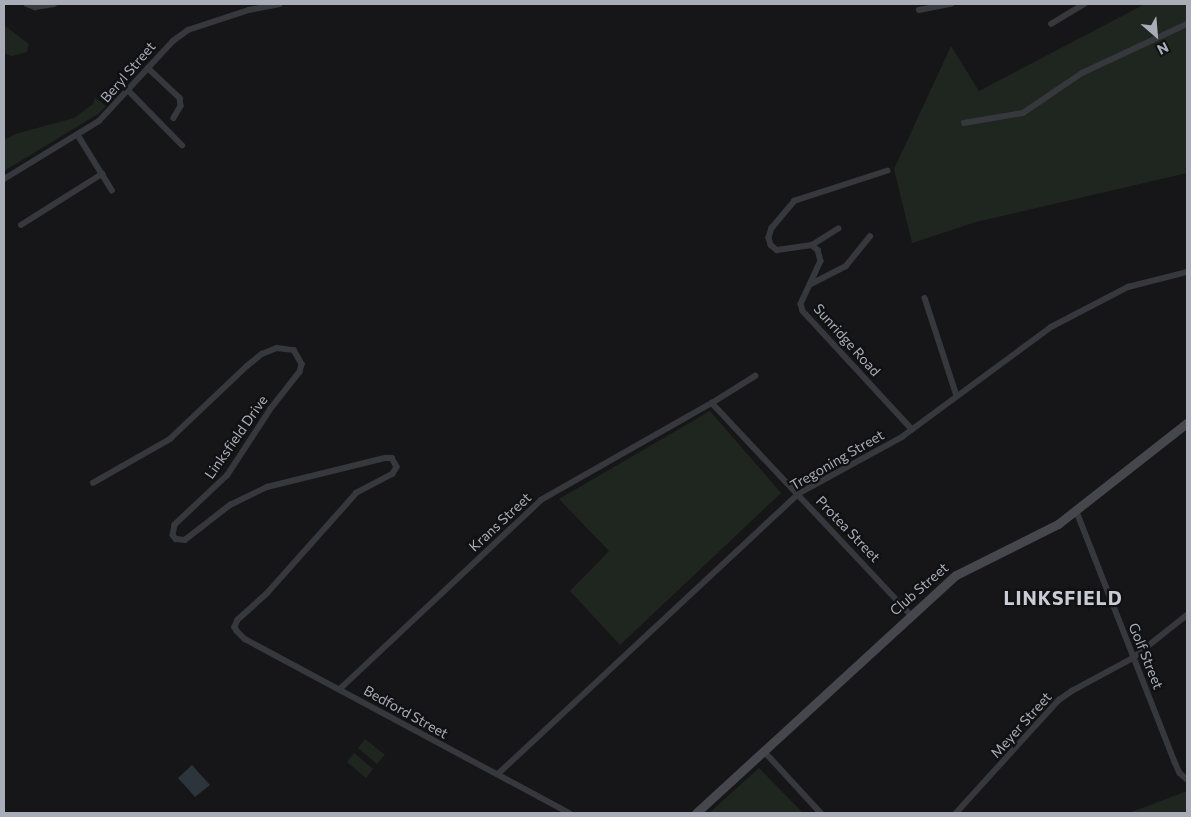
<!DOCTYPE html>
<html>
<head>
<meta charset="utf-8">
<style>
  body { margin:0 }
  #map { position:relative; width:1191px; height:817px; overflow:hidden; background:#161618; font-family:Commissioner,sans-serif }
  div>[style] { position:absolute }
  .green>* { inset:0; background:#1e261f }
  .water>* { inset:0; background:#2c353c }
  .street>* { height:5.5px; margin:-2.75px; padding:0 2.75px; transform-origin:2.75px; border-radius:2.75px; background:#37383d }
  .secondary>* { height:9px; margin:-4.5px; padding:0 4.5px; transform-origin:4.5px; border-radius:4.5px; background:#45474d }
  span { translate:-50% -50%; white-space:nowrap; text-align:center; line-height:1.15; -webkit-text-stroke:4.5px #111113; paint-order:stroke }
  .street-label { font-size:14px; color:#a8adb8 }
  .district-label { font-size:19px; color:#c9ccd4; font-weight:700; letter-spacing:1px }
  .frame { position:absolute; inset:0; border:5px solid #a8adb8; pointer-events:none }
  .north { position:absolute; left:1131px; top:10px; width:50px; height:50px; -webkit-text-stroke:4px #111113; paint-order:stroke; rotate:153deg; font-size:14px; font-weight:700; line-height:20px; text-align:center; color:#a8adb8 }
  .north::after { content:''; display:block; margin:auto; width:18px; height:22px; background:#a8adb8; clip-path:polygon(50% 0,100% 100%,50% 72%,0 100%) }
</style>
</head>
<body>
<div id="map">
  <div class="green">
    <div style="clip-path:polygon(1145px 4px,1187px 4px,1187px 173px,976px 222px,912px 243px,894px 169px,951px 46px,979px 91px)"></div>
    <div style="clip-path:polygon(4px 25px,29px 44px,27px 52px,12px 56px,4px 53px)"></div>
    <div style="clip-path:polygon(95px 98px,106px 106px,98px 114px,4px 171px,4px 140px,15px 134px,74px 118px,93px 104px)"></div>
    <div style="clip-path:polygon(710px 411px,781px 493px,620px 645px,570px 591px,609px 551px,559px 499px)"></div>
    <div style="clip-path:polygon(365px 739px,385px 755px,377px 764px,358px 748px)"></div>
    <div style="clip-path:polygon(354px 753px,373px 769px,366px 778px,347px 762px)"></div>
    <div style="clip-path:polygon(759px 768px,803px 813px,709px 813px)"></div>
    <div style="clip-path:polygon(1187px 791px,1187px 813px,1129px 813px)"></div>
  </div>
  <div class="water">
    <div style="clip-path:polygon(192px 765px,210px 785px,195px 797px,178px 778px)"></div>
  </div>
  <div class="street">
    <div style="left:27px;top:4px;width:9px;rotate:21deg"></div>
    <div style="left:35px;top:7px;width:19px;rotate:-9deg"></div>
    <div style="left:919px;top:10px;width:33px;rotate:-11deg"></div>
    <div style="left:1051px;top:24px;width:39px;rotate:-31deg"></div>
    <div style="left:148px;top:68px;width:44px;rotate:43.2deg"></div>
    <div style="left:180px;top:98px;width:8px;rotate:83deg"></div>
    <div style="left:181px;top:106px;width:14px;rotate:120deg"></div>
    <div style="left:129px;top:91px;width:76px;rotate:45.5deg"></div>
    <div style="left:964px;top:123px;width:60px;rotate:-9.6deg"></div>
    <div style="left:1023px;top:113px;width:71px;rotate:-34.1deg"></div>
    <div style="left:1082px;top:73px;width:116px;rotate:-25deg"></div>
    <div style="left:78px;top:135px;width:65px;rotate:58.3deg"></div>
    <div style="left:888px;top:171px;width:98px;rotate:162.1deg"></div>
    <div style="left:795px;top:201px;width:35px;rotate:130deg"></div>
    <div style="left:772px;top:228px;width:10px;rotate:107deg"></div>
    <div style="left:769px;top:238px;width:7px;rotate:74deg"></div>
    <div style="left:771px;top:245px;width:8px;rotate:40deg"></div>
    <div style="left:777px;top:250px;width:35px;rotate:-8deg"></div>
    <div style="left:812px;top:245px;width:8px;rotate:40deg"></div>
    <div style="left:818px;top:250px;width:11px;rotate:75deg"></div>
    <div style="left:821px;top:261px;width:47px;rotate:114.9deg"></div>
    <div style="left:801px;top:304px;width:7px;rotate:74deg"></div>
    <div style="left:803px;top:311px;width:161px;rotate:47.3deg"></div>
    <div style="left:4px;top:179px;width:111px;rotate:-31.4deg"></div>
    <div style="left:99px;top:121px;width:109px;rotate:-47.2deg"></div>
    <div style="left:173px;top:41px;width:19px;rotate:-36deg"></div>
    <div style="left:188px;top:30px;width:64px;rotate:-18.2deg"></div>
    <div style="left:249px;top:10px;width:31px;rotate:-11deg"></div>
    <div style="left:21px;top:225px;width:96px;rotate:-32.2deg"></div>
    <div style="left:812px;top:245px;width:31px;rotate:-32deg"></div>
    <div style="left:811px;top:284px;width:39px;rotate:-27deg"></div>
    <div style="left:846px;top:266px;width:38px;rotate:-51deg"></div>
    <div style="left:925px;top:298px;width:103px;rotate:71.9deg"></div>
    <div style="left:712px;top:403px;width:51px;rotate:-32.1deg"></div>
    <div style="left:93px;top:483px;width:89px;rotate:-29.7deg"></div>
    <div style="left:170px;top:439px;width:106px;rotate:-43.5deg"></div>
    <div style="left:247px;top:366px;width:19px;rotate:-39deg"></div>
    <div style="left:262px;top:354px;width:16px;rotate:-22deg"></div>
    <div style="left:277px;top:348px;width:17px;rotate:7deg"></div>
    <div style="left:294px;top:350px;width:16px;rotate:60deg"></div>
    <div style="left:302px;top:364px;width:8px;rotate:104deg"></div>
    <div style="left:300px;top:372px;width:47px;rotate:128.1deg"></div>
    <div style="left:271px;top:409px;width:79px;rotate:123.1deg"></div>
    <div style="left:228px;top:475px;width:73px;rotate:136.7deg"></div>
    <div style="left:175px;top:525px;width:10px;rotate:101deg"></div>
    <div style="left:173px;top:535px;width:5px;rotate:53deg"></div>
    <div style="left:176px;top:539px;width:9px;rotate:6deg"></div>
    <div style="left:185px;top:540px;width:57px;rotate:-37.9deg"></div>
    <div style="left:230px;top:505px;width:41px;rotate:-25.9deg"></div>
    <div style="left:267px;top:487px;width:122px;rotate:-13.8deg"></div>
    <div style="left:385px;top:458px;width:7px"></div>
    <div style="left:392px;top:458px;width:10px;rotate:61deg"></div>
    <div style="left:397px;top:467px;width:8px;rotate:120deg"></div>
    <div style="left:393px;top:474px;width:41px;rotate:152.2deg"></div>
    <div style="left:357px;top:493px;width:135px;rotate:131.7deg"></div>
    <div style="left:267px;top:594px;width:39px;rotate:138deg"></div>
    <div style="left:238px;top:620px;width:8px;rotate:113deg"></div>
    <div style="left:235px;top:627px;width:4px;rotate:63deg"></div>
    <div style="left:237px;top:631px;width:11px;rotate:45deg"></div>
    <div style="left:245px;top:639px;width:368px;rotate:28.2deg"></div>
    <div style="left:1077px;top:512px;width:269px;rotate:68.6deg"></div>
    <div style="left:1175px;top:762px;width:12px;rotate:66deg"></div>
    <div style="left:1180px;top:773px;width:9px;rotate:41deg"></div>
    <div style="left:340px;top:689px;width:276px;rotate:-43.2deg"></div>
    <div style="left:541px;top:500px;width:197px;rotate:-29.6deg"></div>
    <div style="left:712px;top:403px;width:289px;rotate:46.8deg"></div>
    <div style="left:764px;top:751px;width:84px;rotate:47.4deg"></div>
    <div style="left:498px;top:774px;width:410px;rotate:-43deg"></div>
    <div style="left:798px;top:494px;width:119px;rotate:-28.7deg"></div>
    <div style="left:902px;top:437px;width:185px;rotate:-36.4deg"></div>
    <div style="left:1051px;top:327px;width:87px;rotate:-27.5deg"></div>
    <div style="left:1128px;top:287px;width:61px;rotate:-14.3deg"></div>
    <div style="left:956px;top:813px;width:153px;rotate:-47.7deg"></div>
    <div style="left:1059px;top:700px;width:16px;rotate:-35deg"></div>
    <div style="left:1072px;top:691px;width:69px;rotate:-28.4deg"></div>
    <div style="left:1133px;top:658px;width:69px;rotate:-38.5deg"></div>
  </div>
  <div class="secondary">
    <div style="left:696px;top:813px;width:352px;rotate:-42.5deg"></div>
    <div style="left:956px;top:575px;width:114px;rotate:-26.6deg"></div>
    <div style="left:1058px;top:524px;width:164px;rotate:-38.1deg"></div>
  </div>
  <div class="street-label">
    <span style="left:128px;top:72px;rotate:-49deg">Beryl Street</span>
    <span style="left:847px;top:340px;rotate:48deg">Sunridge Road</span>
    <span style="left:236px;top:437px;rotate:-55deg">Linksfield Drive</span>
    <span style="left:837px;top:460px;rotate:-30deg">Tregoning Street</span>
    <span style="left:500px;top:522px;rotate:-43deg">Krans Street</span>
    <span style="left:848px;top:529px;rotate:46deg">Protea Street</span>
    <span style="left:919px;top:589px;rotate:-41deg">Club Street</span>
    <span style="left:1146px;top:656px;rotate:68deg">Golf Street</span>
    <span style="left:406px;top:712px;rotate:29deg">Bedford Street</span>
    <span style="left:1021px;top:725px;rotate:-48deg">Meyer Street</span>
  </div>
  <div class="district-label">
    <span style="left:1063px;top:598px">LINKSFIELD</span>
  </div>
  <div class="frame"></div>
  <div class="north">N</div>
</div>
</body>
</html>
